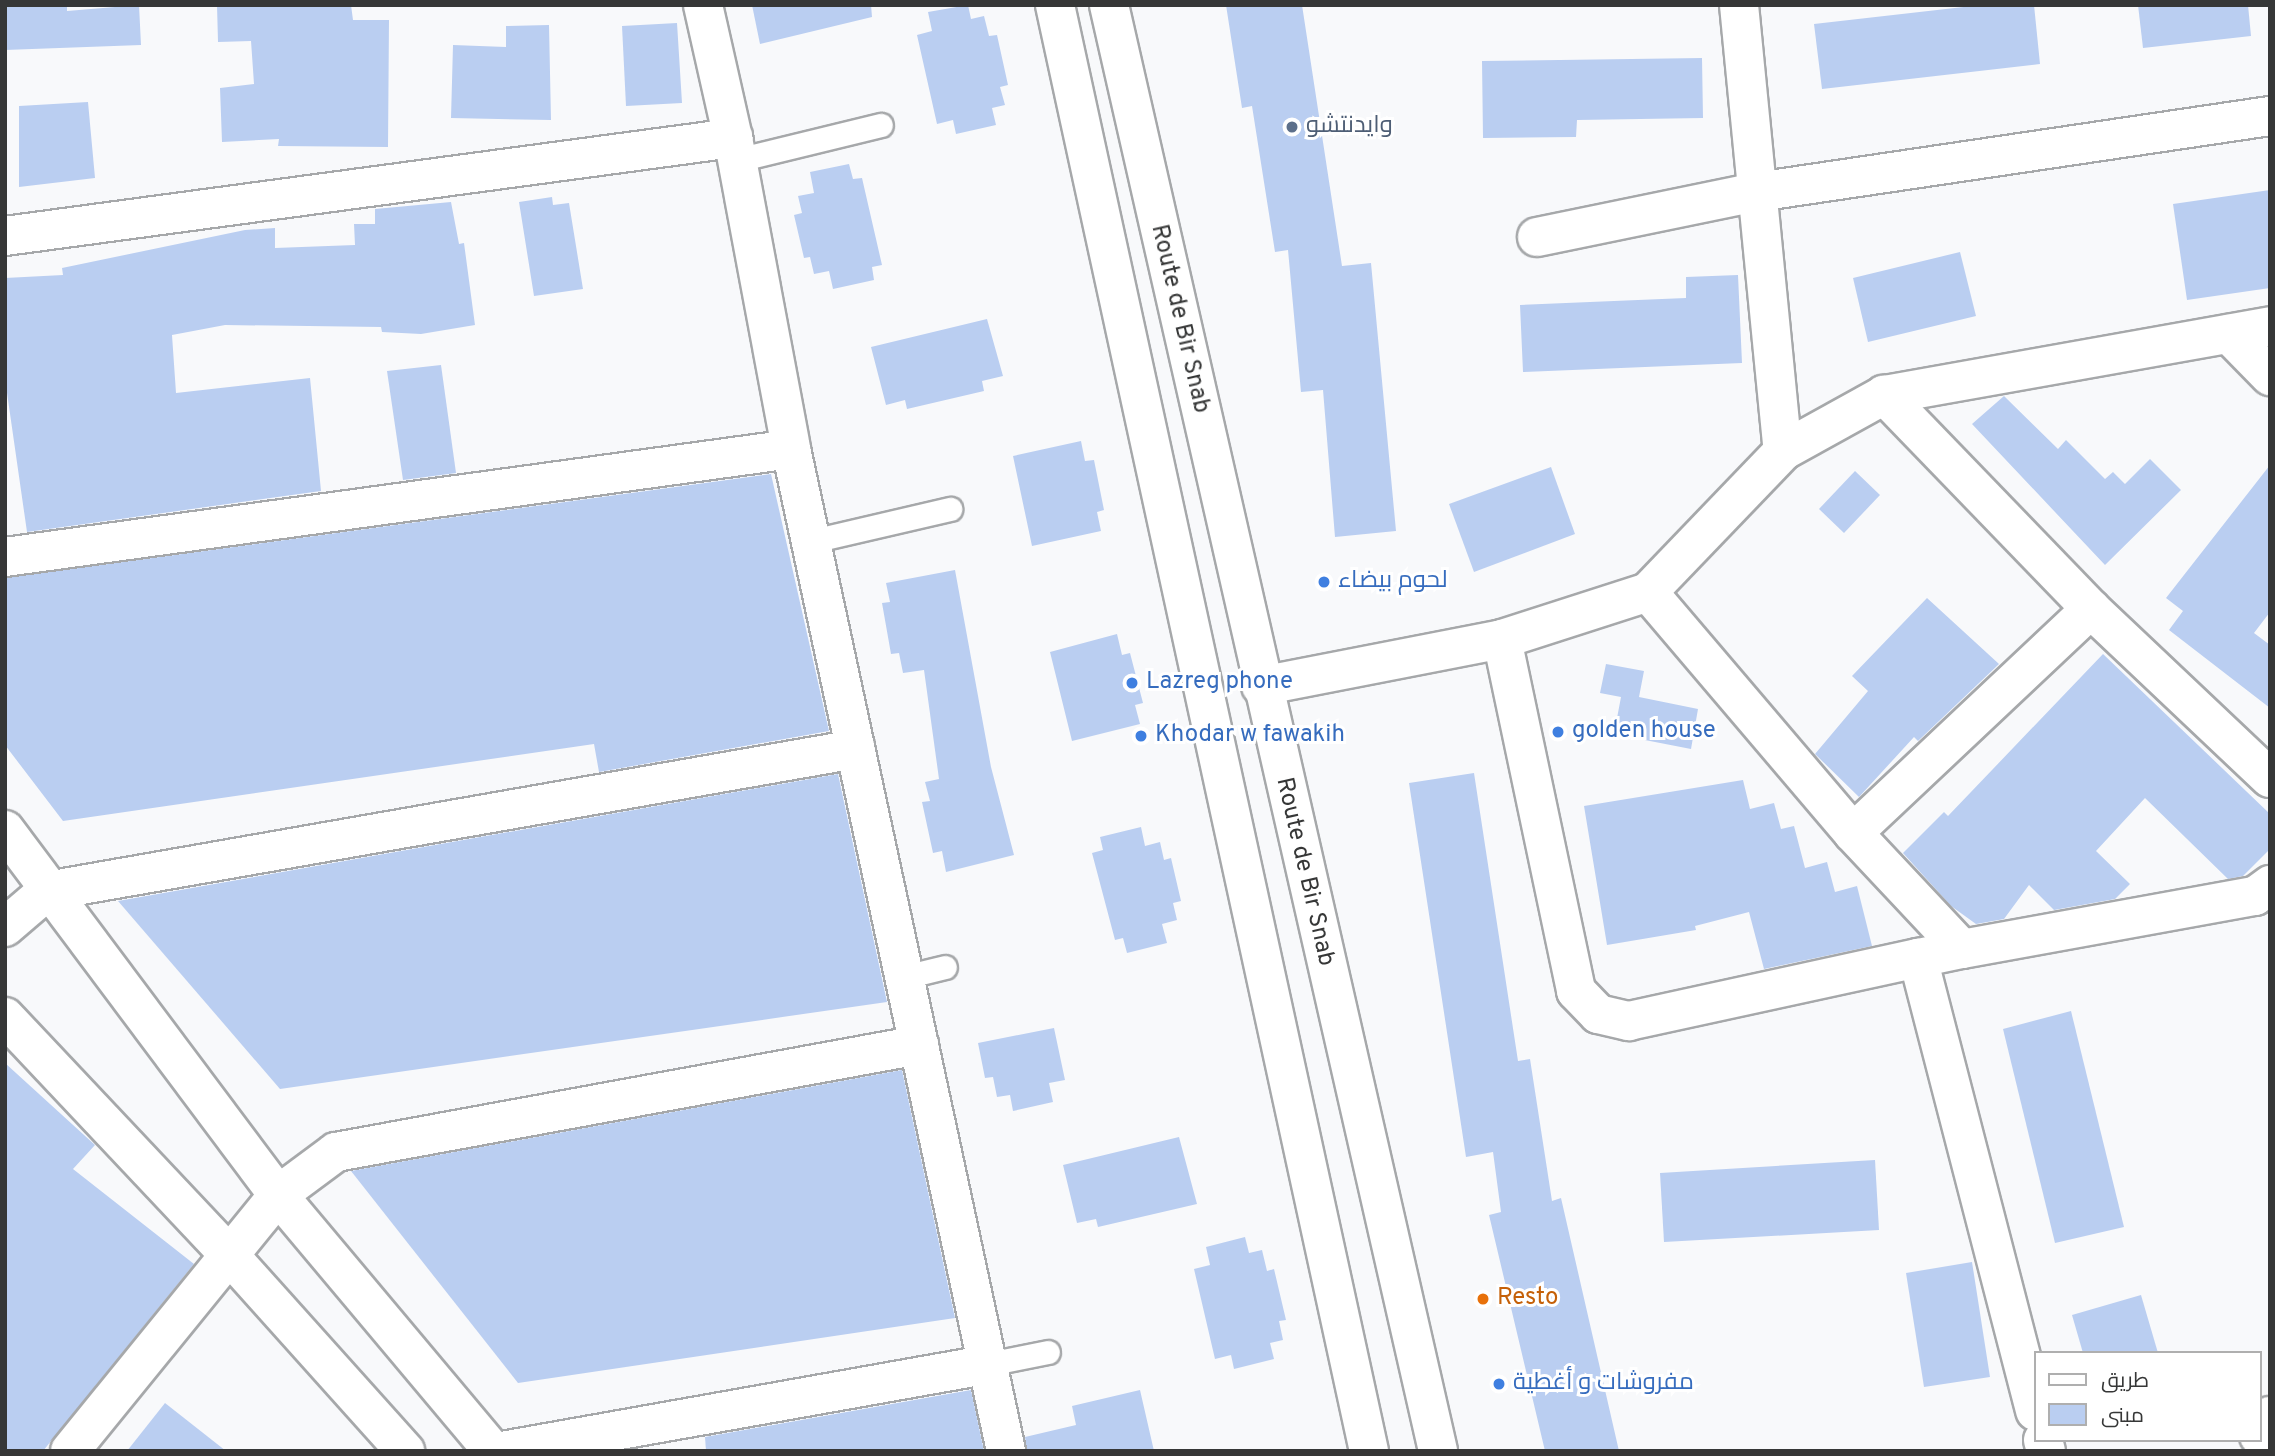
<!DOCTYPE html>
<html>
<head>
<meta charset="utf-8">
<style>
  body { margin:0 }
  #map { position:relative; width:2275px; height:1456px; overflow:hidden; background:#f8f9fb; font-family:Overpass,Cairo,sans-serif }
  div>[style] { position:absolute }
  .building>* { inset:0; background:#bacef1 }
  .roads { filter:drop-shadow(2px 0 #a6a8aa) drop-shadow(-2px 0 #a6a8aa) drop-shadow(0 2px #a6a8aa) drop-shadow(0 -2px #a6a8aa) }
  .lane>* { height:23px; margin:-11.5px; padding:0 11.5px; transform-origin:11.5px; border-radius:11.5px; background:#fff }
  .street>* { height:38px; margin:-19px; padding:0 19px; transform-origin:19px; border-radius:19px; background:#fff }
  .secondary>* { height:38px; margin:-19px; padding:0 19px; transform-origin:19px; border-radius:19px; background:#fff }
  .primary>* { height:38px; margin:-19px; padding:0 19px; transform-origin:19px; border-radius:19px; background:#fff }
  .dots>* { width:19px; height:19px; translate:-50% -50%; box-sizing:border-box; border:4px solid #fff; border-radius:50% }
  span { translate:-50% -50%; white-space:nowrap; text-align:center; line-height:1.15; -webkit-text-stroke:6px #fff; paint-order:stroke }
  .service-label { font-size:24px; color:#4e5e75 }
  .left { translate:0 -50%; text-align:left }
  .street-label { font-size:24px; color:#363737 }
  .shop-label { font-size:24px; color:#366cbe }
  .food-label { font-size:24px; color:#c56008 }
  .frame { position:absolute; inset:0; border:7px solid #363737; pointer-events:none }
  .legend { position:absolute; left:2034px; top:1351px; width:228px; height:91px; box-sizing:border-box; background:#fff; border:2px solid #afafaf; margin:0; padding:9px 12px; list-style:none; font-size:21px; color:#363737 }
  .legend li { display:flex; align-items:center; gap:14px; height:35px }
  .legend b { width:35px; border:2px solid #afafaf }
</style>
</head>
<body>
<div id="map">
  <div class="building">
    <div style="clip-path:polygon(5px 5px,67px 5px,67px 11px,139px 5px,141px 45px,5px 50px)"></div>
    <div style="clip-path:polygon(217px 5px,351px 5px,353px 20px,389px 20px,388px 147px,278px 146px,279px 139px,222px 142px,220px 88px,254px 84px,251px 41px,218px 42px)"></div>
    <div style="clip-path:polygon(752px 5px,871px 5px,872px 17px,760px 44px)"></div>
    <div style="clip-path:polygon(968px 5px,971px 19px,984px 16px,989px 36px,997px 35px,1008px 85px,1000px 87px,1005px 105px,992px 108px,996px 125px,956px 134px,953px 120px,937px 124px,917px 35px,932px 31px,928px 12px)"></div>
    <div style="clip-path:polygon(1226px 5px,1302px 5px,1342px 266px,1371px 263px,1396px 531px,1335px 537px,1323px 390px,1301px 392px,1288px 250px,1275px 252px,1252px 106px,1242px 108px)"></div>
    <div style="clip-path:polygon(1981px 5px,2034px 5px,2040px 64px,1822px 89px,1814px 24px)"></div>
    <div style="clip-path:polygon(2138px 5px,2248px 5px,2251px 36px,2143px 48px)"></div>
    <div style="clip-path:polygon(677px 23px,682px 103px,626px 106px,622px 26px)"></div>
    <div style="clip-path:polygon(549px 25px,551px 120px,451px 118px,453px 45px,506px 47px,506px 26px)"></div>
    <div style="clip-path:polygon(1702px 58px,1703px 118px,1577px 120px,1576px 137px,1483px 138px,1482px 61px)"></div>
    <div style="clip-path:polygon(88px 102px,95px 178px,19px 187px,19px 106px)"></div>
    <div style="clip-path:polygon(849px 164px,853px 179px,862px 178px,882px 265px,872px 267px,874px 280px,833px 289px,829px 271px,814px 274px,810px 257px,804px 258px,794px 215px,802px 213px,798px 196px,814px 193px,810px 172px)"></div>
    <div style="clip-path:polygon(2270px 190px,2270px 288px,2187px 300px,2173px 204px)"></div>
    <div style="clip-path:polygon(552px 197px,553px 205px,569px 203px,583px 289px,534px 296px,519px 202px)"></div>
    <div style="clip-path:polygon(451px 202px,459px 244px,464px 243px,475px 325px,421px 334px,382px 332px,381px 327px,225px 325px,172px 335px,176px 393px,310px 378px,321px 491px,27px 532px,5px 379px,5px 278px,63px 275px,62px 268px,245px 230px,275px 228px,275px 248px,355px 245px,354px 224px,375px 224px,375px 209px)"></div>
    <div style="clip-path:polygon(1960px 252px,1976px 316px,1868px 342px,1853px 278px)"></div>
    <div style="clip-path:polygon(1738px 275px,1742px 363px,1523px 372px,1520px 305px,1686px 298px,1686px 277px)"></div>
    <div style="clip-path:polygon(987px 319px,1003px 376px,982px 381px,984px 391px,907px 409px,905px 400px,886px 405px,871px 347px)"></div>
    <div style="clip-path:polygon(441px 365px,456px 473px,403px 480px,387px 371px)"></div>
    <div style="clip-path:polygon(2004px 396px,2058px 449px,2066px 440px,2105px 479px,2113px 472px,2125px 484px,2150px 459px,2181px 490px,2105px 565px,1972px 424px)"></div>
    <div style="clip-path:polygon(1081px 441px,1085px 461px,1094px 460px,1104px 510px,1097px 512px,1101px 531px,1032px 546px,1013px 456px)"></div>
    <div style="clip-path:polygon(2270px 465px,2270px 612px,2254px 633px,2270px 645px,2270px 708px,2169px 630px,2183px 611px,2166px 598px)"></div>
    <div style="clip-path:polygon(1551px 467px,1575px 534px,1474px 572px,1449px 504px)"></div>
    <div style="clip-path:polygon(1855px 471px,1880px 495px,1844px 533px,1819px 509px)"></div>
    <div style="clip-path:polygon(771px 474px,829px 731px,599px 772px,594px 744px,63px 821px,5px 745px,5px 578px)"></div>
    <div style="clip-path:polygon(955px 570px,991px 767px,1014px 855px,946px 872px,942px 851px,933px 853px,922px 802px,930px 801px,925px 782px,939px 779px,924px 670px,903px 673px,899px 653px,891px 654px,882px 603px,890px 602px,886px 583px)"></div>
    <div style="clip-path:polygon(1927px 598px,1999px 664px,1918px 741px,1914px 737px,1859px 797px,1815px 754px,1868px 691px,1852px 676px)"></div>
    <div style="clip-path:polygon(1117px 634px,1122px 655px,1130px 653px,1143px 703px,1135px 705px,1140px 724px,1072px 741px,1050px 652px)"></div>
    <div style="clip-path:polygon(2103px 654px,2270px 814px,2270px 849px,2243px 876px,2228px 879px,2145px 798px,2096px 851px,2130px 884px,2115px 899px,2054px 910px,2029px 885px,2004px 919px,1976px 924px,1951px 906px,1903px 853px,1944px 812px,1948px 816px)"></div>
    <div style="clip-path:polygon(1606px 664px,1644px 671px,1639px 697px,1698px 709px,1691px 749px,1614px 734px,1621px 697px,1600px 693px)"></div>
    <div style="clip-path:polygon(1474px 773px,1518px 1061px,1530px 1059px,1552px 1201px,1561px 1198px,1619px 1451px,1545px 1451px,1489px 1215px,1501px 1212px,1493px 1152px,1466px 1157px,1409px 783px)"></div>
    <div style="clip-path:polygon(838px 774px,887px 1002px,280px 1089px,118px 901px)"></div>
    <div style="clip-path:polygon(1743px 780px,1750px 809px,1774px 803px,1781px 829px,1794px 826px,1805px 868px,1827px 862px,1835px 892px,1857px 886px,1872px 946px,1764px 969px,1749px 912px,1695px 926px,1696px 930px,1607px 945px,1584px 806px)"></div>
    <div style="clip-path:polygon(1141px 827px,1145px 846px,1160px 842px,1164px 860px,1171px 858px,1181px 901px,1173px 903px,1177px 920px,1162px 924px,1167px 943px,1127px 953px,1123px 938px,1115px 940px,1092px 853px,1103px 850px,1100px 837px)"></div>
    <div style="clip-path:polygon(2071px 1011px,2124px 1227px,2055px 1243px,2003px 1029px)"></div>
    <div style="clip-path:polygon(1054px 1028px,1065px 1080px,1049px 1083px,1053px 1102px,1013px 1111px,1010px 1095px,997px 1097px,993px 1077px,985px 1078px,978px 1043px)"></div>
    <div style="clip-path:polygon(5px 1063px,95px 1145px,73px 1169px,194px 1264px,43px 1451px,5px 1451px)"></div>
    <div style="clip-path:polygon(902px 1070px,955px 1318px,518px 1383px,351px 1171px)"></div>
    <div style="clip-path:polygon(1179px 1137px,1197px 1204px,1098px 1227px,1096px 1219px,1077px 1223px,1063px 1165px)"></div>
    <div style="clip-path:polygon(1875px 1160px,1879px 1230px,1664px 1242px,1660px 1173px)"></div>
    <div style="clip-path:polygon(1245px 1237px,1249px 1253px,1262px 1250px,1267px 1271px,1274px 1269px,1286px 1320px,1279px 1321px,1283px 1340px,1270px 1343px,1274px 1359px,1234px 1369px,1231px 1355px,1215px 1359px,1194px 1269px,1210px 1265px,1206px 1247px)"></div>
    <div style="clip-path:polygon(1972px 1262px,1990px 1377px,1924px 1387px,1906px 1273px)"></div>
    <div style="clip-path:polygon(2141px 1295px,2158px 1353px,2083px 1353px,2072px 1315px)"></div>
    <div style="clip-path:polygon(971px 1390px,984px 1451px,706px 1451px,705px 1437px)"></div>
    <div style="clip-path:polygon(1140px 1390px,1154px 1451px,1027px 1451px,1025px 1437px,1076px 1425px,1072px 1406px)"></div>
    <div style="clip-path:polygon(165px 1403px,226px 1451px,127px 1451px)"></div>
  </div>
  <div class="roads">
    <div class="lane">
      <div style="left:737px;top:160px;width:148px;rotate:-13.7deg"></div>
      <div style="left:812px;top:541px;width:142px;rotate:-13.1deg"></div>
      <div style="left:904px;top:977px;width:42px;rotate:-13.7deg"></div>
      <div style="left:988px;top:1364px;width:61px;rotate:-11.3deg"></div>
    </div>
    <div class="street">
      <div style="left:703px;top:5px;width:136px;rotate:77.3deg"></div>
      <div style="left:733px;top:138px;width:316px;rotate:79.4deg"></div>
      <div style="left:791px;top:449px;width:1025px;rotate:77.89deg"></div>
      <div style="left:1739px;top:5px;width:448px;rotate:84.4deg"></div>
      <div style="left:5px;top:236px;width:735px;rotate:-7.67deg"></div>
      <div style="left:1537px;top:237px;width:225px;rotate:-11.6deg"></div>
      <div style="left:1757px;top:192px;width:519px;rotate:-8.43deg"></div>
      <div style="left:2229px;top:334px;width:59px;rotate:45.7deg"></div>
      <div style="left:5px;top:557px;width:793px;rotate:-7.82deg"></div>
      <div style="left:1648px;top:592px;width:316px;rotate:49.6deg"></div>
      <div style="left:1853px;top:833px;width:159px;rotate:46.8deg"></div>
      <div style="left:1962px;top:949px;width:45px;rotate:168.4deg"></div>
      <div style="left:2091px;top:609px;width:246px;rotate:43.4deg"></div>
      <div style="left:1502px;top:639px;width:360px;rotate:78.1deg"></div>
      <div style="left:1576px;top:991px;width:32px;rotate:46deg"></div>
      <div style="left:1598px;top:1014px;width:32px;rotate:13deg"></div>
      <div style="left:1629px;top:1021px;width:296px;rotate:-12.3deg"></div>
      <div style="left:1918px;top:958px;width:468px;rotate:75.5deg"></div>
      <div style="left:1261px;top:686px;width:246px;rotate:-11deg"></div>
      <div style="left:1502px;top:639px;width:153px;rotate:-17.8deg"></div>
      <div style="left:1648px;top:592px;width:195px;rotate:-46.2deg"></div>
      <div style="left:1783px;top:451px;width:115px;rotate:-29deg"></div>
      <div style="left:1884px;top:395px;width:392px;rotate:-10.1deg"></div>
      <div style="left:1853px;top:833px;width:327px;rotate:-43.3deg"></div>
      <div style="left:2091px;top:609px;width:298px;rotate:-134deg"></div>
      <div style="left:5px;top:927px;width:55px;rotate:-40.6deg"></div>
      <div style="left:47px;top:891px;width:821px;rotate:-9.96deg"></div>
      <div style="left:1962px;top:949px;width:298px;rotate:-10.3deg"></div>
      <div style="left:2255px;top:896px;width:19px;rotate:-36deg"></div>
      <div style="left:2259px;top:1436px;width:23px;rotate:-61deg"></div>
      <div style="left:2043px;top:1440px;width:11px;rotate:75deg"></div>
      <div style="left:70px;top:1451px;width:330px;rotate:-50.9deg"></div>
      <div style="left:278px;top:1195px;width:72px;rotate:-36.6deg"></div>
      <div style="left:336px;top:1152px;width:593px;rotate:-10.4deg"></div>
      <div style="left:502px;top:1451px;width:494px;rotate:-10.1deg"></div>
    </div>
    <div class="secondary">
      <div style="left:5px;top:830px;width:456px;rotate:53.2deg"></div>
      <div style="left:278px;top:1195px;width:334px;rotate:50deg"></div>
      <div style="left:5px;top:1017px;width:330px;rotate:46.7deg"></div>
      <div style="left:231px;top:1257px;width:261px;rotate:48.1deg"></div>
    </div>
    <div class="primary">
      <div style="left:1055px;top:5px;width:1480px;rotate:77.75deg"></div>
      <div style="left:1109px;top:5px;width:1483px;rotate:77.18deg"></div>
    </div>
  </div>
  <div class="dots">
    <div style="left:1292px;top:127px;background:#5c6f8a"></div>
    <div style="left:1324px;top:582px;background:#3f7fe0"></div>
    <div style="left:1132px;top:683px;background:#3f7fe0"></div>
    <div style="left:1558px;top:732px;background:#3f7fe0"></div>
    <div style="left:1141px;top:736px;background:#3f7fe0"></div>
    <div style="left:1483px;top:1299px;background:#e8710a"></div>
    <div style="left:1499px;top:1384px;background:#3f7fe0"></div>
  </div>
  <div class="service-label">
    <span class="left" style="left:1306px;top:127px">وايدنتشو</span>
  </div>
  <div class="street-label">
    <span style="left:1179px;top:319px;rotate:77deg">Route de Bir Snab</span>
    <span style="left:1304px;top:872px;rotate:77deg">Route de Bir Snab</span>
  </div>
  <div class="shop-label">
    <span class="left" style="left:1338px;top:582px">لحوم بيضاء</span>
    <span class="left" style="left:1146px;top:683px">Lazreg phone</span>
    <span class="left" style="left:1572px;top:732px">golden house</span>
    <span class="left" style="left:1155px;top:736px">Khodar w fawakih</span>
    <span class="left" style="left:1513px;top:1384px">مفروشات و أغطية</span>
  </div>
  <div class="food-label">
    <span class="left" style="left:1497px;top:1299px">Resto</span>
  </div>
  <div class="frame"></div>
  <ul class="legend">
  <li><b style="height:9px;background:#fff"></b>طريق</li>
  <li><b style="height:19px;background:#bacef1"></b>مبنى</li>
  </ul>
</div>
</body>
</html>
